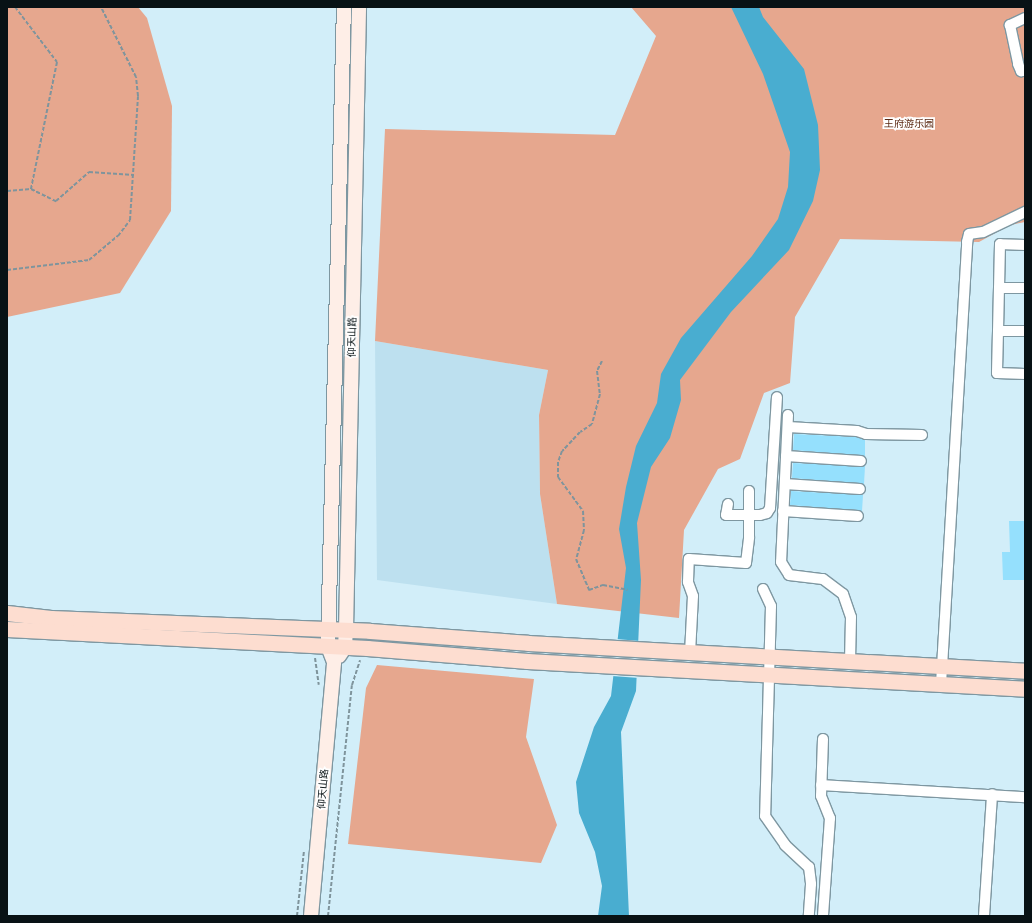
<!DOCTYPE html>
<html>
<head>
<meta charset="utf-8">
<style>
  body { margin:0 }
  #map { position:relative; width:1032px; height:923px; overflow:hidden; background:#d2eef9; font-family:Ubuntu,"Noto Sans SC",sans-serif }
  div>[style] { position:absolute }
  .built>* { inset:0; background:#bde0ef }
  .green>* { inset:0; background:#e6a78e }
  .water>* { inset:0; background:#49add0 }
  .pier>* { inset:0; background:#d2eef9 }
  .building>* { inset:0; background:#95e0fd }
  .path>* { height:2px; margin-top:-1px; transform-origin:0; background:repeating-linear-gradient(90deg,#7f949c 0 4px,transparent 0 6px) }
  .roads { filter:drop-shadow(1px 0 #7e97a1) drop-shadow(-1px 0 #7e97a1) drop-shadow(0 1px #7e97a1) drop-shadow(0 -1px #7e97a1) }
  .street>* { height:10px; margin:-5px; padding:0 5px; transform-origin:5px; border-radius:5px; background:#fff }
  .secondary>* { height:14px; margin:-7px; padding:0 7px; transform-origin:7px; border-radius:7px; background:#feeee7 }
  .primary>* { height:15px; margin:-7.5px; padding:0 7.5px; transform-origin:7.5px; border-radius:7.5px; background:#fdddd0 }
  span { translate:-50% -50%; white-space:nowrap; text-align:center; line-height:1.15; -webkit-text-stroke:3.5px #fff; paint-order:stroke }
  .park-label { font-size:10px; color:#5a2812 }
  .street-label { font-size:10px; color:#081215 }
  .frame { position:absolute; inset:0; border:8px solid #081215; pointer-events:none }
</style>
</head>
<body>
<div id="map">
  <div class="built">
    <div style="clip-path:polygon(375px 341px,548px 370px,539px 415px,540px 494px,557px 604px,377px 580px)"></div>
  </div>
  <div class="green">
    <div style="clip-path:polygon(7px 7px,138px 7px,147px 18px,172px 106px,171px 211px,120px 293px,7px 317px)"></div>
    <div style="clip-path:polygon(631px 7px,1025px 7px,1025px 222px,1010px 225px,979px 242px,840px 239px,795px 317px,790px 383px,764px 393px,740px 459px,718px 469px,684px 530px,679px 618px,557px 604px,540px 494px,539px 415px,548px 370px,375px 341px,385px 129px,615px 135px,656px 36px)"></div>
    <div style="clip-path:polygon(377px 665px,534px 679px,526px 737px,557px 825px,541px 863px,348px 844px,366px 688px)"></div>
  </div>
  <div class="water">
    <div style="clip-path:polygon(731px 7px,759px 7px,763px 17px,804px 69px,818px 125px,820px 170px,813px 201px,789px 250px,731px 312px,680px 380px,681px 400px,670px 438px,651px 467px,637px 523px,641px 580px,636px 691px,621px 732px,629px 916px,598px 916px,602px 886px,595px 852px,579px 813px,576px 782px,594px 727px,611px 696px,626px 568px,619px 529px,626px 487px,636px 446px,657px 403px,661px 374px,681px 338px,752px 256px,778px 219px,788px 187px,790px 152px,763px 74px)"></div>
  </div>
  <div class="pier">
    <div style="clip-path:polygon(616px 639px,640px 641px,639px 678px,612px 676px)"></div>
  </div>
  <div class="building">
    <div style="clip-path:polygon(794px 434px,856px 437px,865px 440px,865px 456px,793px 450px)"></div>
    <div style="clip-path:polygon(793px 463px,865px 466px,864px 484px,792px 478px)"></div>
    <div style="clip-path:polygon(791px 491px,863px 495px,862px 511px,790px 505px)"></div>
    <div style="clip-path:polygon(1009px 521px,1025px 521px,1025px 580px,1003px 580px,1002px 552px,1010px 552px)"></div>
  </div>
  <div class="path">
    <div style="left:15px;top:7px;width:69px;rotate:52.6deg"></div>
    <div style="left:57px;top:62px;width:130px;rotate:101.6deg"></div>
    <div style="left:7px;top:191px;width:24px;rotate:-5deg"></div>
    <div style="left:31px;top:189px;width:28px;rotate:26deg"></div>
    <div style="left:56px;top:201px;width:44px;rotate:-41.3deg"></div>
    <div style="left:89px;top:172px;width:45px;rotate:3.8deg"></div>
    <div style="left:7px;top:270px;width:83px;rotate:-7deg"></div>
    <div style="left:89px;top:260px;width:38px;rotate:-40deg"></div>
    <div style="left:118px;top:236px;width:20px;rotate:-53deg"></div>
    <div style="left:130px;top:220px;width:124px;rotate:-86.3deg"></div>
    <div style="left:138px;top:96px;width:19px;rotate:-96deg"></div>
    <div style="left:136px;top:77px;width:78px;rotate:-116.6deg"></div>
    <div style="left:602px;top:361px;width:11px;rotate:117deg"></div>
    <div style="left:597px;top:371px;width:23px;rotate:83deg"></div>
    <div style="left:600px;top:394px;width:31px;rotate:105deg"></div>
    <div style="left:592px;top:424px;width:14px;rotate:146deg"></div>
    <div style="left:580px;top:432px;width:26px;rotate:133deg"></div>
    <div style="left:562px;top:451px;width:12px;rotate:110deg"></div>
    <div style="left:558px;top:462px;width:15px;rotate:90deg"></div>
    <div style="left:558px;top:477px;width:42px;rotate:53.7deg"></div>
    <div style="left:583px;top:511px;width:19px;rotate:87deg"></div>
    <div style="left:584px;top:530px;width:30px;rotate:105deg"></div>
    <div style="left:576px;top:559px;width:34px;rotate:67deg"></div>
    <div style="left:589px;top:590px;width:15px;rotate:-20deg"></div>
    <div style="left:603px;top:585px;width:25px;rotate:11deg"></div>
    <div style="left:315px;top:658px;width:27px;rotate:82deg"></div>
    <div style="left:297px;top:916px;width:66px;rotate:-83.9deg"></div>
    <div style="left:328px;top:916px;width:232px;rotate:-84.1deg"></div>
    <div style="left:352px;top:685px;width:26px;rotate:-72deg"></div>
  </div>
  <div class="roads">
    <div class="street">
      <div style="left:1025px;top:18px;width:17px;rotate:155deg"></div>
      <div style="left:1010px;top:25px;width:40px;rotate:78deg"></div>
      <div style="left:1018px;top:64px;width:8px;rotate:67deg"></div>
      <div style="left:1021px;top:71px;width:4px"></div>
      <div style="left:1025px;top:245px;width:25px;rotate:-178deg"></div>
      <div style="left:1000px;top:244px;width:44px;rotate:91.3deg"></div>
      <div style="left:999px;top:288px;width:26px"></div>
      <div style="left:998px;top:331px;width:43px;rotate:-88.7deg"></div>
      <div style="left:1025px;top:331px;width:27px;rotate:180deg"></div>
      <div style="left:998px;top:331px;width:42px;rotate:91.4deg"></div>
      <div style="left:997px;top:373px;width:28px;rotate:2deg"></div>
      <div style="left:788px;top:415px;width:147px;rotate:92.7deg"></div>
      <div style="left:781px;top:562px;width:15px;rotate:58deg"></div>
      <div style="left:789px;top:575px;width:34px;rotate:7deg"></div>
      <div style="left:823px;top:579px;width:25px;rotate:37deg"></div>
      <div style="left:843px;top:594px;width:24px;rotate:71deg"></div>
      <div style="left:851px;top:617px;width:44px;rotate:91.3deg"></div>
      <div style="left:788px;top:427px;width:69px;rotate:3.3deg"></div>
      <div style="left:857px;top:431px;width:9px;rotate:18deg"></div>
      <div style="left:866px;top:434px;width:56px;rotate:1deg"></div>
      <div style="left:786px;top:456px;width:75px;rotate:3.8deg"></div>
      <div style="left:785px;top:484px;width:75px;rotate:3.8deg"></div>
      <div style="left:728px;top:504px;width:11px;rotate:100deg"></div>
      <div style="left:726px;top:515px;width:34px"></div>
      <div style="left:760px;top:515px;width:7px;rotate:-16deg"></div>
      <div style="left:767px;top:513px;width:6px;rotate:-59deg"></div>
      <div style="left:770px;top:508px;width:111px;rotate:-86.4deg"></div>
      <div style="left:783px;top:511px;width:75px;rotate:3.8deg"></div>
      <div style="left:763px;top:589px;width:19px;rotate:65deg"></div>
      <div style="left:771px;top:606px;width:210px;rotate:91.6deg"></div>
      <div style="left:765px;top:816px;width:35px;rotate:55deg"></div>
      <div style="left:785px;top:845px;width:33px;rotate:43deg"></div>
      <div style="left:809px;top:867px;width:17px;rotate:83deg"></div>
      <div style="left:811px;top:884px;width:32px;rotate:94deg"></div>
      <div style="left:690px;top:653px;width:57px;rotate:-87deg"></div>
      <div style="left:693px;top:596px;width:15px;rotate:-110deg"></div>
      <div style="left:688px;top:582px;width:23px;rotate:-88deg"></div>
      <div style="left:689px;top:559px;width:57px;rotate:4deg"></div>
      <div style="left:746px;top:563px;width:26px;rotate:-83deg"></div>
      <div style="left:749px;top:537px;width:46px;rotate:-90deg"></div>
      <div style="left:941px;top:684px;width:443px;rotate:-86.6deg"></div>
      <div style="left:967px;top:242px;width:8px;rotate:-76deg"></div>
      <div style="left:969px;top:234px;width:14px;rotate:-8deg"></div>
      <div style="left:983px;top:232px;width:47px;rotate:-25.5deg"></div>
      <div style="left:823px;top:739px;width:57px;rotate:92deg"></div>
      <div style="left:821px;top:796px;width:24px;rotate:68deg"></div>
      <div style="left:830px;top:818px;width:98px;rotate:94.1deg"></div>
      <div style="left:821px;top:785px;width:204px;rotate:3.4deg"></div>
      <div style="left:984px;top:916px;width:122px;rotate:-86.2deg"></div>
    </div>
    <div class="secondary">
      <div style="left:339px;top:656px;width:11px;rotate:-56deg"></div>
      <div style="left:345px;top:647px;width:17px;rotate:-87deg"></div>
      <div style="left:346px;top:630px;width:623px;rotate:-88.8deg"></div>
      <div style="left:311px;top:916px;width:255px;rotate:-84.8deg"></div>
      <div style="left:334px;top:662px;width:17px;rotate:-111deg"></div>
      <div style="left:328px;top:646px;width:639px;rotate:-88.57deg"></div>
    </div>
    <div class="primary">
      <div style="left:7px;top:613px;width:44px;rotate:6.5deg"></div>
      <div style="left:51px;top:618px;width:319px;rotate:2.3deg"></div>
      <div style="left:370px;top:631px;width:158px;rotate:4.3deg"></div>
      <div style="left:528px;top:643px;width:498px;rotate:3.2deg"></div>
      <div style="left:7px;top:629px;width:361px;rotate:3deg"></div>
      <div style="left:367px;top:648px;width:161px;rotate:4.6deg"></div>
      <div style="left:527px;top:661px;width:499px;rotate:3.2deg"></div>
    </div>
  </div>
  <div class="park-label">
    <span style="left:909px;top:124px">王府游乐园</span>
  </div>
  <div class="street-label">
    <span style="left:352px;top:337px;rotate:-89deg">仰天山路</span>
    <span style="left:323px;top:789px;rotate:-85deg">仰天山路</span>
  </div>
  <div class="frame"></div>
</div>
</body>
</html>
